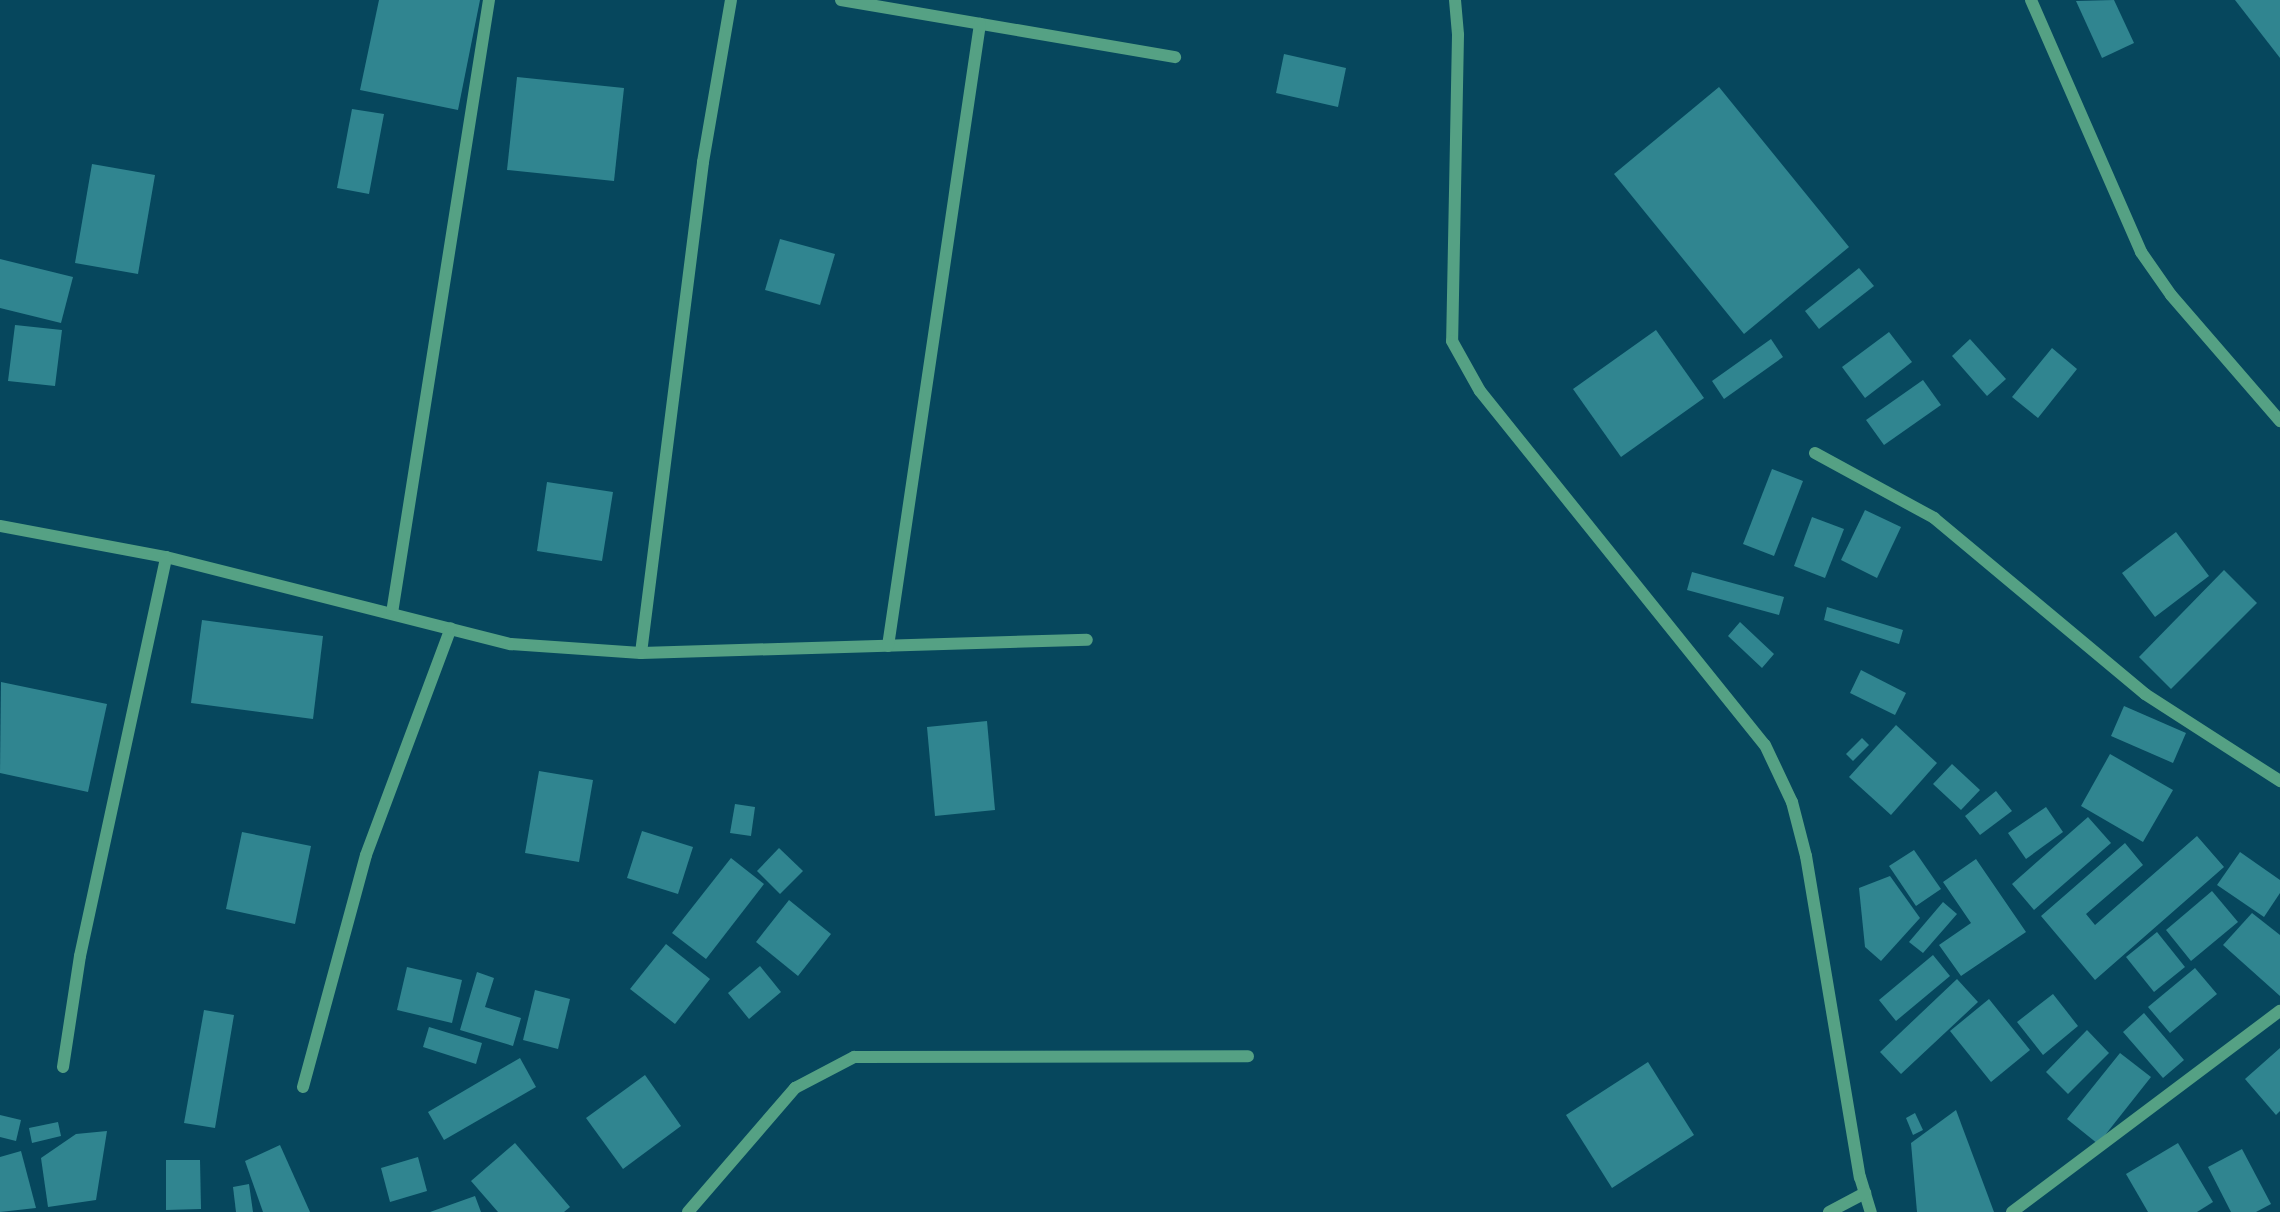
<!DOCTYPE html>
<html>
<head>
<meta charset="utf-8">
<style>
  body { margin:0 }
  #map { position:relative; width:2280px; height:1212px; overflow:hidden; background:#06475d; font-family:"Alegreya Sans",sans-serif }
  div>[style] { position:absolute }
  .building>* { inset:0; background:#308590 }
  .minor>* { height:12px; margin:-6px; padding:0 6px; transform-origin:6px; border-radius:6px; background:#55a184 }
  span { translate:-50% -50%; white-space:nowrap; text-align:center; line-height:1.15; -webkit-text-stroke:5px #0b2b37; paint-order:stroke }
</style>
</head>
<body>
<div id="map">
  <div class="building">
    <div style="clip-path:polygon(379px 0,480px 0,458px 110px,360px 90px)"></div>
    <div style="clip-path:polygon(2114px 0,2134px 43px,2102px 58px,2076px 1px)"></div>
    <div style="clip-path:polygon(2235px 0,2280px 0,2280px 58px)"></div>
    <div style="clip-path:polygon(1284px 54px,1346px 68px,1338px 107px,1276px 93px)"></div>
    <div style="clip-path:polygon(517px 77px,624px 88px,614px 181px,507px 170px)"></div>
    <div style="clip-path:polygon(1719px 87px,1849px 247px,1744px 334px,1614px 174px)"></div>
    <div style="clip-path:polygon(352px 109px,384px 114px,369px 194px,337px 188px)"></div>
    <div style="clip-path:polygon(92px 164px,155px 175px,138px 274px,75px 263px)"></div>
    <div style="clip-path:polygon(780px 239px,835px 254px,820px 305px,765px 290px)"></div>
    <div style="clip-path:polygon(0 259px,73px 277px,61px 323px,0 308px)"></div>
    <div style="clip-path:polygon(1859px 268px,1874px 286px,1819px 329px,1805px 311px)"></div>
    <div style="clip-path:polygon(15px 325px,62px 330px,55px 386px,8px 381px)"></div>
    <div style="clip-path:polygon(1656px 330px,1704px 398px,1621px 457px,1573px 389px)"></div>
    <div style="clip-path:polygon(1889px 332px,1912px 362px,1865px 398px,1842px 367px)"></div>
    <div style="clip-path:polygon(1771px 339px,1783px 357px,1724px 399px,1712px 381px)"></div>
    <div style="clip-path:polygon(1970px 339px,2006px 379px,1987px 396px,1952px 356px)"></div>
    <div style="clip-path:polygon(2052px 348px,2077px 369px,2038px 418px,2012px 397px)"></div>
    <div style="clip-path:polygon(1923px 380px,1941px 405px,1884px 445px,1866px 420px)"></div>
    <div style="clip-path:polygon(1772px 469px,1803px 481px,1774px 556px,1743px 544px)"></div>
    <div style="clip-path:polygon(547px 482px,613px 492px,602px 561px,537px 551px)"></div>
    <div style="clip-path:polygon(1865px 510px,1901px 527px,1877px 578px,1841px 560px)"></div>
    <div style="clip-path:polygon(1812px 517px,1844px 529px,1825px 578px,1794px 566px)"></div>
    <div style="clip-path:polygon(2176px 532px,2209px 576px,2155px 617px,2122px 573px)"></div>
    <div style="clip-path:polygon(2224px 570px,2257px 603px,2171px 689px,2139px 657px)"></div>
    <div style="clip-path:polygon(1692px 572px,1784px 597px,1779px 615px,1687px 590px)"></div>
    <div style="clip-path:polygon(1827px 607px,1903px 630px,1899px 644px,1824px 620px)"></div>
    <div style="clip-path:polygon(202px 620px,323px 636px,313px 719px,191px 703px)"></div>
    <div style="clip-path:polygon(1740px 622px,1774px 654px,1762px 668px,1728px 636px)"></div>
    <div style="clip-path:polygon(1861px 670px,1906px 693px,1895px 715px,1850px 693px)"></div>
    <div style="clip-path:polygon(1px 682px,107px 704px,88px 792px,0 773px)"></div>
    <div style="clip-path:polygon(2124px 706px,2186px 733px,2173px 763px,2111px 736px)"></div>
    <div style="clip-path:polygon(987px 721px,995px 810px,935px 816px,927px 727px)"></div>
    <div style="clip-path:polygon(1896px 725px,1937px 763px,1891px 815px,1849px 777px)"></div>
    <div style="clip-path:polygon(1862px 738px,1869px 745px,1853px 761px,1846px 754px)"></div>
    <div style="clip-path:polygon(2110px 754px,2173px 790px,2143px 842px,2081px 806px)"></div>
    <div style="clip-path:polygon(1952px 764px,1980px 790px,1961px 810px,1933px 784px)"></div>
    <div style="clip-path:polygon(539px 771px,593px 780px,579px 862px,525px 853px)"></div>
    <div style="clip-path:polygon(1996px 791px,2012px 811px,1980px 835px,1965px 816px)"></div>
    <div style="clip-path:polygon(735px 804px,755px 807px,751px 836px,730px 833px)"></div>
    <div style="clip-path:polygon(2046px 807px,2063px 832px,2026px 859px,2008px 833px)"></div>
    <div style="clip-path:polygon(2088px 817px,2111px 843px,2034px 910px,2012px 884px)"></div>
    <div style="clip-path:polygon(642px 831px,693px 847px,678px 894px,627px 878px)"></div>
    <div style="clip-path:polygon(242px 832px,311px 846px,295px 924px,226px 909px)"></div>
    <div style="clip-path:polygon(2197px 836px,2224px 867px,2095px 980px,2041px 916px,2125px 843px,2143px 865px,2086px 914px,2095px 925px)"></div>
    <div style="clip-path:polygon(779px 848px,803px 871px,780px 894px,757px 871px)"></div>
    <div style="clip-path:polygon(1914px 850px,1941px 889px,1916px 906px,1889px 866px)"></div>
    <div style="clip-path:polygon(2240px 852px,2280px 880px,2280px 893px,2264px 917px,2217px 885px)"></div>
    <div style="clip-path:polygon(731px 858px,764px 884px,706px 959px,672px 933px)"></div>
    <div style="clip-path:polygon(1976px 859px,2026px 932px,1961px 976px,1939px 945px,1971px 923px,1943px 882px)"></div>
    <div style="clip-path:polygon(1890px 876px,1920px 918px,1881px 961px,1865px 947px,1859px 888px)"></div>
    <div style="clip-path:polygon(2212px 891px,2238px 922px,2191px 961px,2166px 930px)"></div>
    <div style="clip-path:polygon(789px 900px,831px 934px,798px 976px,756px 942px)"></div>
    <div style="clip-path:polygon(1943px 902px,1957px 914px,1923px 953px,1909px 942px)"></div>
    <div style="clip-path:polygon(2252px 913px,2280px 935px,2280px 996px,2223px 945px)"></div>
    <div style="clip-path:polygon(2157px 932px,2185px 967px,2154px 992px,2126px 957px)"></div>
    <div style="clip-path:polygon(666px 944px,710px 979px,675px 1024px,630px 989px)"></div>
    <div style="clip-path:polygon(1933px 955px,1950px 976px,1896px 1021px,1879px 1000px)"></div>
    <div style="clip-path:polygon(760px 966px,781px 992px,749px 1019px,728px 993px)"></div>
    <div style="clip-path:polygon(407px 967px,462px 980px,452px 1023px,397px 1010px)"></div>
    <div style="clip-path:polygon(2195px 968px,2217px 994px,2170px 1033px,2148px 1007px)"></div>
    <div style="clip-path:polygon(477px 972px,494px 978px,485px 1007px,521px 1018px,513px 1046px,460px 1030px)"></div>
    <div style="clip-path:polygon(1957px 979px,1978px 1002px,1901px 1074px,1880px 1052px)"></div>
    <div style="clip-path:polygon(535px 990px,570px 999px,558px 1049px,523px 1040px)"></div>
    <div style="clip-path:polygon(2053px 994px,2078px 1026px,2043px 1055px,2017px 1022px)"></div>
    <div style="clip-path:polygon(1989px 999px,2030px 1050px,1991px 1082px,1950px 1031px)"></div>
    <div style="clip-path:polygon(204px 1010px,234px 1015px,215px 1128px,184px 1123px)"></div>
    <div style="clip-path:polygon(2144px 1013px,2184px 1060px,2163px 1078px,2123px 1032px)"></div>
    <div style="clip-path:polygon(429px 1027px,482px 1043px,476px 1064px,423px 1047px)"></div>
    <div style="clip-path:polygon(2087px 1030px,2109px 1053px,2068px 1094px,2046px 1072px)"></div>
    <div style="clip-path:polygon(2280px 1048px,2280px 1111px,2276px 1115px,2245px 1079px)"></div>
    <div style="clip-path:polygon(2120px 1053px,2151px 1077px,2098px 1144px,2067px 1119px)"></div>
    <div style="clip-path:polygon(520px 1058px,536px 1087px,444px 1140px,428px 1112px)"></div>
    <div style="clip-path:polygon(1648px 1062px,1694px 1135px,1612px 1188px,1566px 1115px)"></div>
    <div style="clip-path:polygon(645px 1075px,681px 1126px,623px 1169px,586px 1118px)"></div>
    <div style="clip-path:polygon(1956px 1110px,1994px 1212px,1917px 1212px,1911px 1143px)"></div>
    <div style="clip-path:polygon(1915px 1113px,1923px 1130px,1913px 1135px,1906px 1118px)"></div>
    <div style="clip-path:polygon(0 1115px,21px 1120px,16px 1141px,0 1137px)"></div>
    <div style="clip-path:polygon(58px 1122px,61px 1136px,32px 1143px,29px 1128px)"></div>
    <div style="clip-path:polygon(107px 1131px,96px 1200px,48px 1207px,41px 1158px,76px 1134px)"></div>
    <div style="clip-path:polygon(515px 1143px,570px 1207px,564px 1212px,498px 1212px,471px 1181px)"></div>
    <div style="clip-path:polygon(2178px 1143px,2213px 1202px,2197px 1212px,2148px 1212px,2126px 1174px)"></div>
    <div style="clip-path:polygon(280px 1145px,310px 1212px,263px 1212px,245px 1161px)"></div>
    <div style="clip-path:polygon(2242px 1149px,2271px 1204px,2256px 1212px,2231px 1212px,2208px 1167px)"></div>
    <div style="clip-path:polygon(21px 1151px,36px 1208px,0 1212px,0 1157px)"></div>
    <div style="clip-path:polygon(418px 1157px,427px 1191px,390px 1202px,381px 1168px)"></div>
    <div style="clip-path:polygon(166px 1160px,200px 1160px,201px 1209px,166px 1210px)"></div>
    <div style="clip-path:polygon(249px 1184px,253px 1212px,236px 1212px,233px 1187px)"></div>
    <div style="clip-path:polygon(475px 1196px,481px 1212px,430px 1212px)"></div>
  </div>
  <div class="minor">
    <div style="left:841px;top:0;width:339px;rotate:9.7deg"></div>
    <div style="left:1455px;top:0;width:35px;rotate:85deg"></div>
    <div style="left:1458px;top:35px;width:306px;rotate:91.1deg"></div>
    <div style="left:1452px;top:341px;width:57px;rotate:60.8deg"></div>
    <div style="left:1480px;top:391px;width:454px;rotate:51.2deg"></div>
    <div style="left:1765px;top:745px;width:63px;rotate:64.7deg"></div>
    <div style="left:1792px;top:802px;width:56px;rotate:75.5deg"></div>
    <div style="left:1806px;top:856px;width:326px;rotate:80.5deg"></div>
    <div style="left:1860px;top:1177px;width:37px;rotate:73deg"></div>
    <div style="left:2031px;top:0;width:275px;rotate:66.4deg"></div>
    <div style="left:2141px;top:252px;width:52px;rotate:55.1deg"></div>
    <div style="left:2171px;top:295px;width:167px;rotate:49.1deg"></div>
    <div style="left:1815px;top:453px;width:136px;rotate:28.6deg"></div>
    <div style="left:1934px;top:518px;width:275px;rotate:39.8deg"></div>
    <div style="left:2145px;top:694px;width:161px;rotate:32.8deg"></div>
    <div style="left:0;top:526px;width:169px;rotate:10.6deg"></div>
    <div style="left:166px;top:557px;width:356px;rotate:14.2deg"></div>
    <div style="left:511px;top:644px;width:130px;rotate:4deg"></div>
    <div style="left:641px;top:653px;width:446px;rotate:-1.7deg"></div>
    <div style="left:392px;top:613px;width:621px;rotate:-81.01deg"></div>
    <div style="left:888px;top:646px;width:629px;rotate:-81.59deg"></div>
    <div style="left:641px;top:653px;width:495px;rotate:-82.8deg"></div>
    <div style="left:703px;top:162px;width:164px;rotate:-80.2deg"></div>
    <div style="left:63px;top:1067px;width:112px;rotate:-81.3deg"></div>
    <div style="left:80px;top:956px;width:408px;rotate:-77.8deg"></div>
    <div style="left:303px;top:1087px;width:240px;rotate:-74.8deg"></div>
    <div style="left:366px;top:855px;width:242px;rotate:-69.5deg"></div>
    <div style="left:688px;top:1212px;width:164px;rotate:-49.2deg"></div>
    <div style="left:795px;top:1088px;width:67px;rotate:-27.7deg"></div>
    <div style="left:854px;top:1057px;width:394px;rotate:-0.1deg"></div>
    <div style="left:1829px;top:1212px;width:41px;rotate:-27.8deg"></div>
    <div style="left:2012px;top:1212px;width:335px;rotate:-36.9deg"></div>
  </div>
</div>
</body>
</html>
